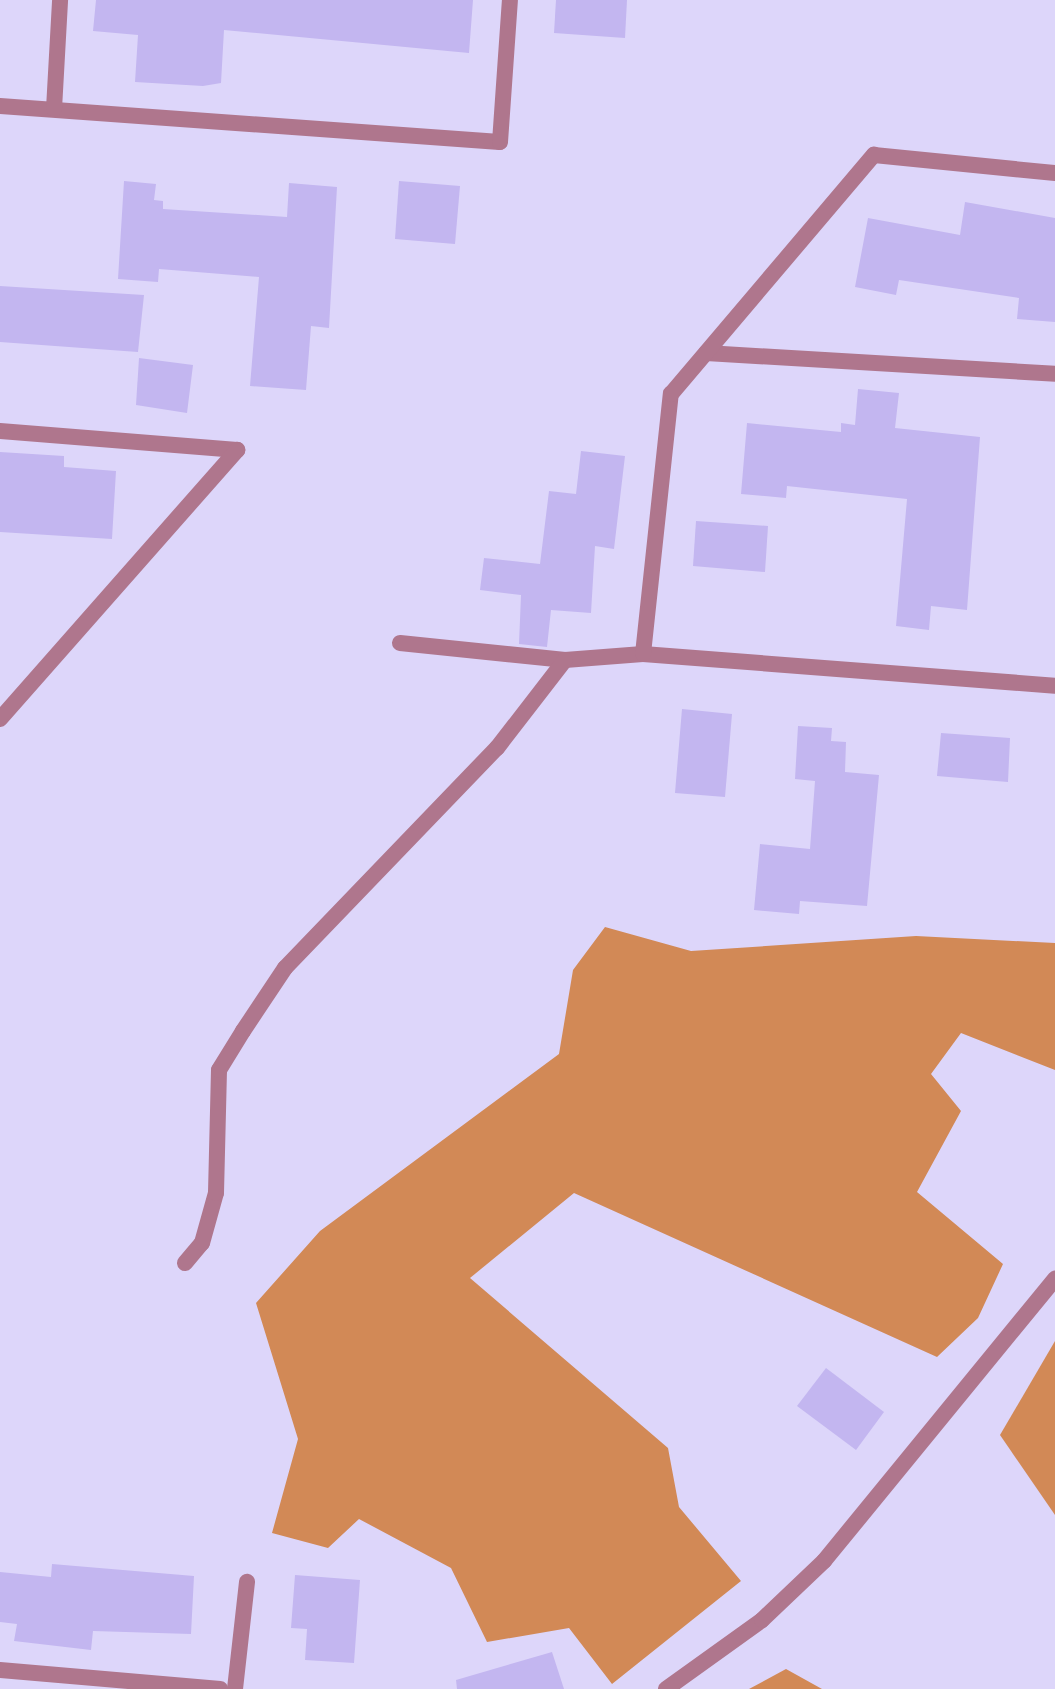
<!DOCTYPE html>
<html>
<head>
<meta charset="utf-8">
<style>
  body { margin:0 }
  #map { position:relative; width:1055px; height:1689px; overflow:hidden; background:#ddd6fa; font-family:"Public Sans",sans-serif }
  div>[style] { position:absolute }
  .forest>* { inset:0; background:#d28956 }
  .building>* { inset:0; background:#c3b6f0 }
  .minor>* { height:16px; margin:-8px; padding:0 8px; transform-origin:8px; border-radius:8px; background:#af768d }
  span { translate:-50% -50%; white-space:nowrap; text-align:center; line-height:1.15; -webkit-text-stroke:8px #ddd6fa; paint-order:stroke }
</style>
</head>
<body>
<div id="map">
  <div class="forest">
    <div style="clip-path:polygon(605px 927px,691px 951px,916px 936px,1055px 943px,1055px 1070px,961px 1033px,931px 1074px,961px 1111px,917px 1192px,1003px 1264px,978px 1318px,937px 1357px,574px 1193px,470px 1278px,668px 1448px,679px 1507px,741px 1581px,612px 1684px,569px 1628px,487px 1642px,451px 1568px,359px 1519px,328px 1548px,272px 1533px,298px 1439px,256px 1303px,320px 1231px,559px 1054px,573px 970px)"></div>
    <div style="clip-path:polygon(1055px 1341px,1055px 1515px,1000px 1435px)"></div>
    <div style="clip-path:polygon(786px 1669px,822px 1689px,749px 1689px)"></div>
  </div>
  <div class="building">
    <div style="clip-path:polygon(96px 0,473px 0,469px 53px,224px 30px,221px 83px,203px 86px,135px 82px,138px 35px,93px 31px)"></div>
    <div style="clip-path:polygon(556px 0,627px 0,625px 38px,554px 33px)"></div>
    <div style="clip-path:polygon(124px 181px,156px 184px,154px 200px,163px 201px,163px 209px,287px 217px,289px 183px,337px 187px,329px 328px,311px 326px,306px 390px,250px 386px,259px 277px,159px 269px,158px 282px,118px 279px)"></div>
    <div style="clip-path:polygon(399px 181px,460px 186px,455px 244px,395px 239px)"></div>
    <div style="clip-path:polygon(965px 202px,1055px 218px,1055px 322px,1017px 319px,1019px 298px,899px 280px,896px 295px,855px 287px,868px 218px,960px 235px)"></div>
    <div style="clip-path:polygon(0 286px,144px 295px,138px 352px,0 342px)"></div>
    <div style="clip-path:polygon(139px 358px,193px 365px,187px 413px,136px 405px)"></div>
    <div style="clip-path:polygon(858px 389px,899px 393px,895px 428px,980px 437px,967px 610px,931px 606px,929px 630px,896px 626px,907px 499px,787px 486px,786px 498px,741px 494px,747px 423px,841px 432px,841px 423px,855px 425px)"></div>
    <div style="clip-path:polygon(581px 451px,625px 456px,614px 549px,595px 546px,591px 613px,551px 610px,547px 647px,519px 644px,521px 595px,480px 590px,484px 558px,540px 564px,549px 491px,576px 494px)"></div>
    <div style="clip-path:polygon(0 452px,64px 456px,64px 467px,116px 471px,112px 539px,0 532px)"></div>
    <div style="clip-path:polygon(696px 521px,768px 526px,765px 572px,693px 566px)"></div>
    <div style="clip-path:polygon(682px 709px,732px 714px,725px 797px,675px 793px)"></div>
    <div style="clip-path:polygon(798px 726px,832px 728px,831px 741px,846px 742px,845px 772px,879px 775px,867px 906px,800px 901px,799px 914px,754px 910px,760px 844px,810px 849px,815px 781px,795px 779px)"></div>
    <div style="clip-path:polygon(941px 733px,1010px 738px,1008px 782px,937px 776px)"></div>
    <div style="clip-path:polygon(826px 1368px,884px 1412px,856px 1450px,797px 1406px)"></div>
    <div style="clip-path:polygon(52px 1564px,194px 1576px,191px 1634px,93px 1631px,91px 1650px,14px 1641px,17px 1624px,0 1622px,0 1572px,51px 1577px)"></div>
    <div style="clip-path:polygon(295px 1575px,360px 1580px,354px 1663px,305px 1660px,307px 1629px,291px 1628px)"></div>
    <div style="clip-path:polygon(552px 1652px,564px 1689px,457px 1689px,456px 1680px)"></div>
  </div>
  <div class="minor">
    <div style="left:0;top:106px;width:501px;rotate:4.12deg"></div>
    <div style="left:500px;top:142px;width:142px;rotate:-86deg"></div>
    <div style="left:54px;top:109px;width:109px;rotate:-86.8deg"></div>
    <div style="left:706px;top:353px;width:350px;rotate:3.4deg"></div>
    <div style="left:0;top:431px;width:238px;rotate:4.6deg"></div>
    <div style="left:400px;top:643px;width:166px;rotate:5.9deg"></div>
    <div style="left:565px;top:660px;width:78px;rotate:-4.4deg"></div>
    <div style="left:643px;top:654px;width:413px;rotate:4.4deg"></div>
    <div style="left:643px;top:654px;width:262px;rotate:-83.9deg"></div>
    <div style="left:671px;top:394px;width:314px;rotate:-49.7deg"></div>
    <div style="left:874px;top:155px;width:182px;rotate:5.7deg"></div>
    <div style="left:0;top:719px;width:359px;rotate:-48.6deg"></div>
    <div style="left:185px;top:1263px;width:26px;rotate:-50deg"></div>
    <div style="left:202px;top:1243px;width:52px;rotate:-74.4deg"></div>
    <div style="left:216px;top:1193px;width:123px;rotate:-88.6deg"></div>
    <div style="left:219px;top:1070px;width:46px;rotate:-58.4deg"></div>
    <div style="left:243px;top:1031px;width:76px;rotate:-56.3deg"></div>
    <div style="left:285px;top:968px;width:306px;rotate:-46.1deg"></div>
    <div style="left:497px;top:748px;width:111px;rotate:-52.3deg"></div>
    <div style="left:0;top:1670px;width:221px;rotate:4.9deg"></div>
    <div style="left:235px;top:1689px;width:108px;rotate:-83.6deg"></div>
    <div style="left:666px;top:1689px;width:118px;rotate:-35.7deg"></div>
    <div style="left:762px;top:1620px;width:86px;rotate:-43.6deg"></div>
    <div style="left:824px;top:1561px;width:365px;rotate:-50.7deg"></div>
  </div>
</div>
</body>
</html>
